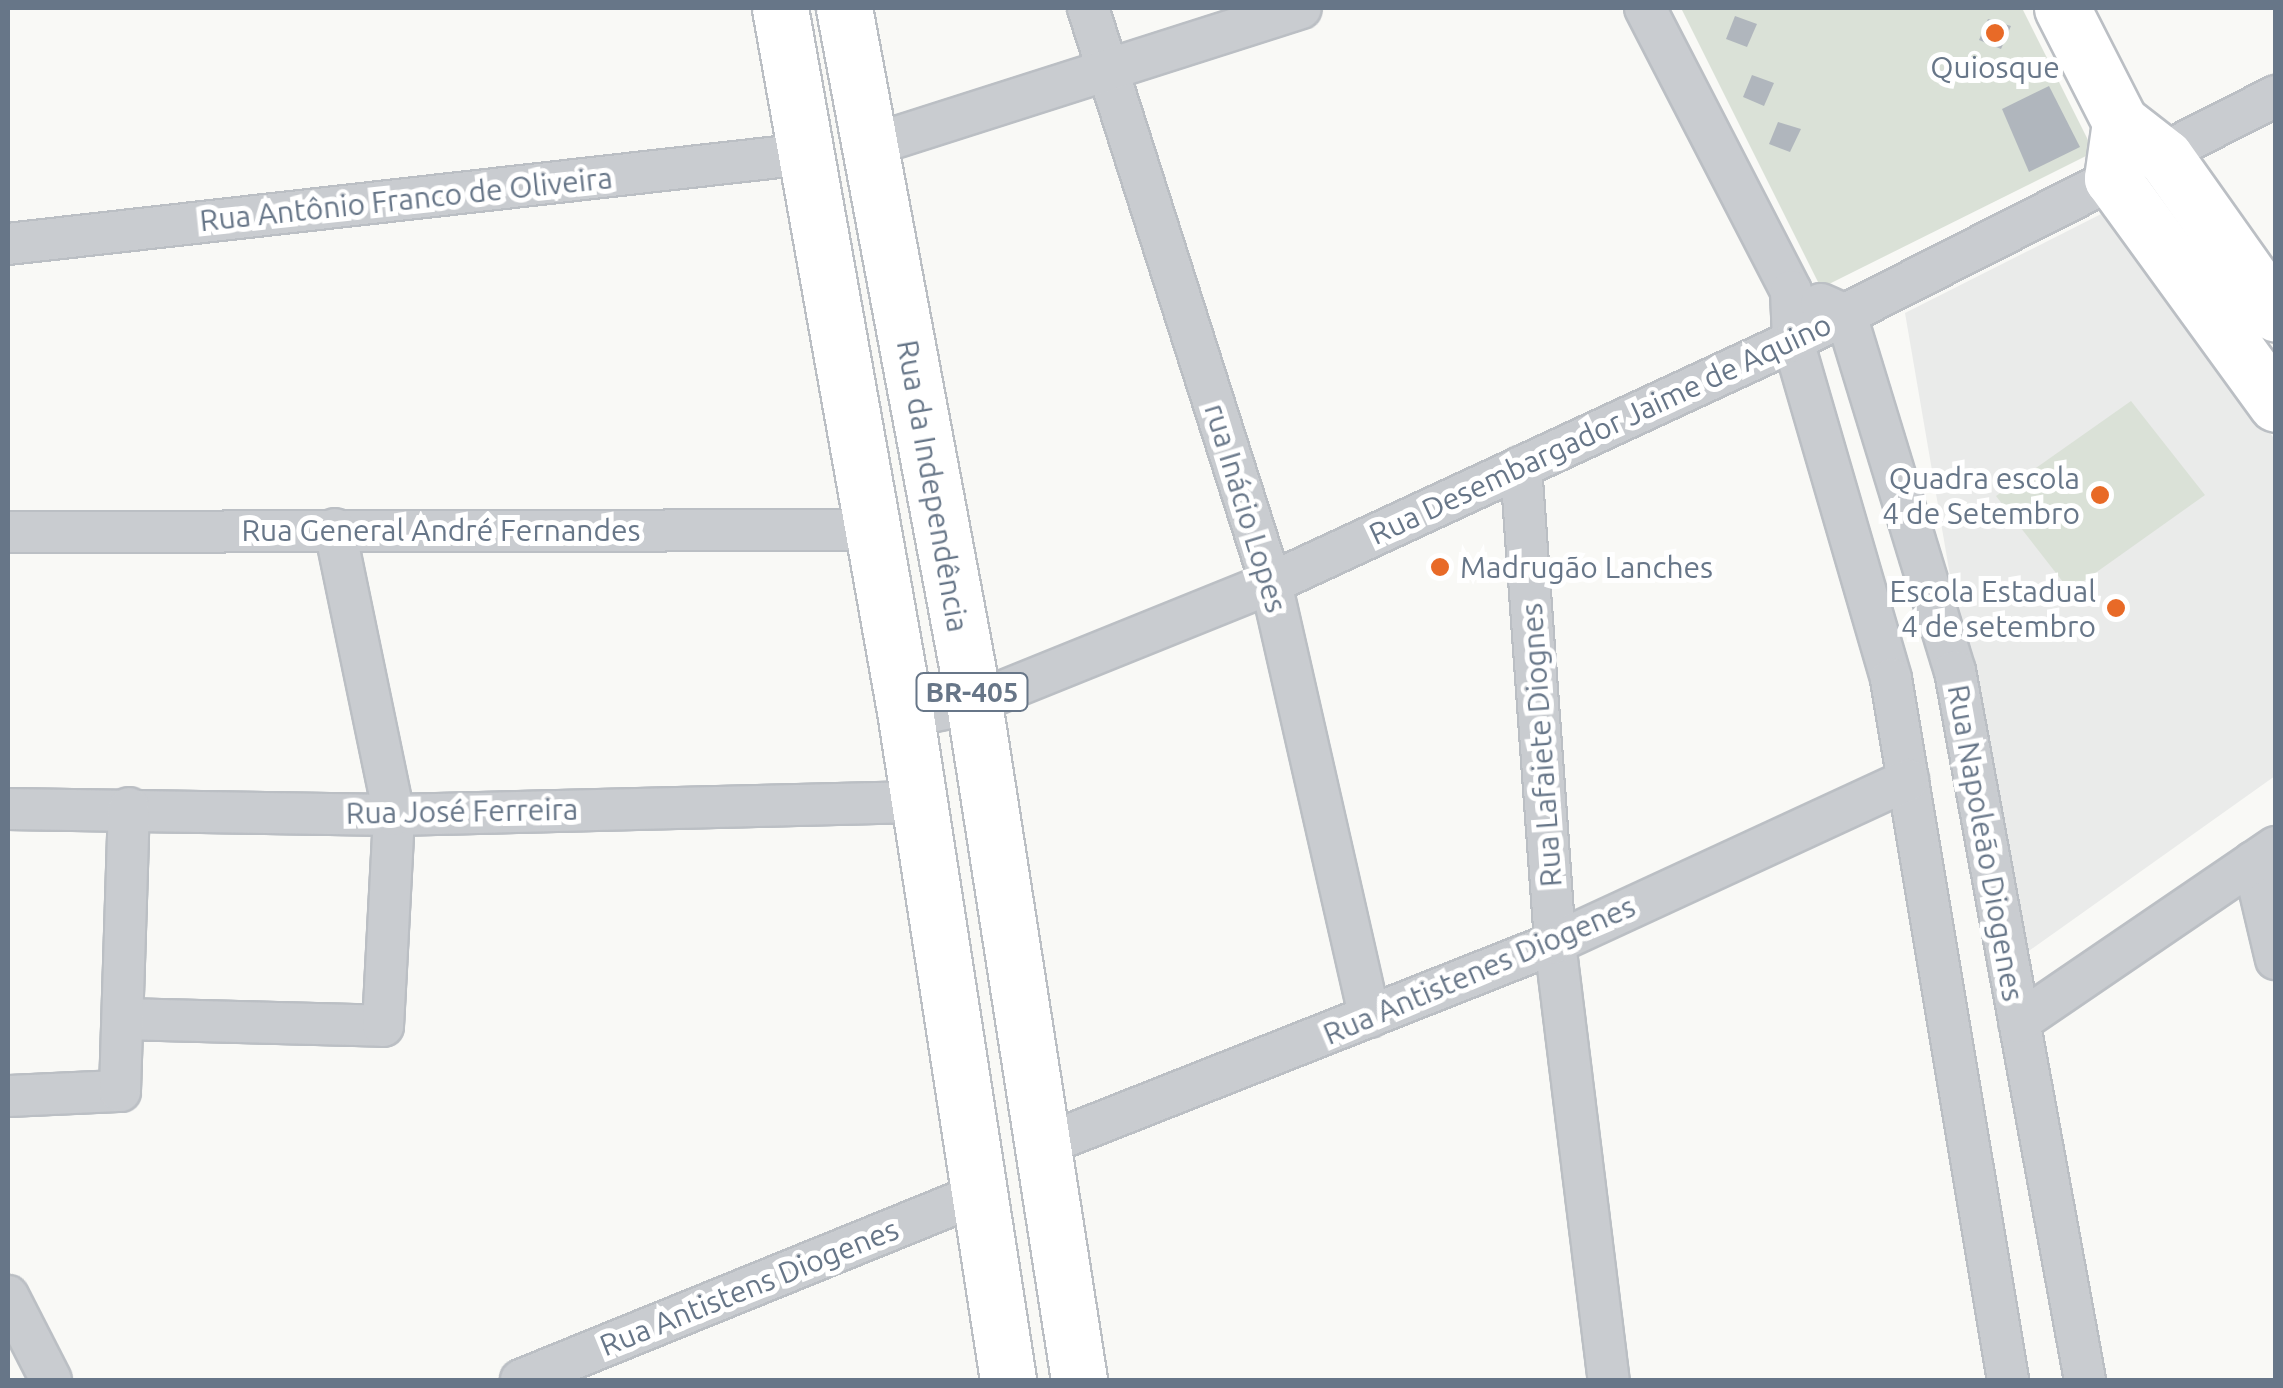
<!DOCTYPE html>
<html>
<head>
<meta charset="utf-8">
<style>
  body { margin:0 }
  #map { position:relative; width:2283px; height:1388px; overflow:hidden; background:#f9f9f6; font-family:Ubuntu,sans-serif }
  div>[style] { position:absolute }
  .built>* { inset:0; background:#eaebea }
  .green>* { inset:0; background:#dae1d7 }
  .building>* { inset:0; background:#b0b6bd }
  .roads { filter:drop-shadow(2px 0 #bbbfc4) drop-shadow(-2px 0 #bbbfc4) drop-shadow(0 2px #bbbfc4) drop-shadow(0 -2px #bbbfc4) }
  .street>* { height:40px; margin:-20px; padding:0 20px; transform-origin:20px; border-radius:20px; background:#c9ccd0 }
  .secondary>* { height:55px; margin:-27.5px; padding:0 27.5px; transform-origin:27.5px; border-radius:27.5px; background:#fff }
  .highway>* { height:55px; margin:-27.5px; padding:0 27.5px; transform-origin:27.5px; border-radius:27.5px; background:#fff }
  .dots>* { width:28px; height:28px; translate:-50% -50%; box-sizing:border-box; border:5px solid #fff; border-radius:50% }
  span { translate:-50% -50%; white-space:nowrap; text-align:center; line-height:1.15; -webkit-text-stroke:10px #fff; paint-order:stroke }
  .shield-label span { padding:2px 8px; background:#fff; border:2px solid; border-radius:8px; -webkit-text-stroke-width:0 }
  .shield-label { font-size:28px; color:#677688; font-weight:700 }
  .poi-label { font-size:30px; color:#677688 }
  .right { translate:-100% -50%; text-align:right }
  .left { translate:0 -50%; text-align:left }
  .street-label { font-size:30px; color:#677688 }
  .frame { position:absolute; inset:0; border:10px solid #677688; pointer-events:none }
</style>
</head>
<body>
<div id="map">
  <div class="built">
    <div style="clip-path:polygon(2113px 208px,2275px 440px,2275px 776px,2016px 960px,1905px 313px)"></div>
  </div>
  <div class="green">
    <div style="clip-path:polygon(1681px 8px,2022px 8px,2094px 152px,1821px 288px)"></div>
    <div style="clip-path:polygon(2131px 401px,2205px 495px,2070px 591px,1996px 496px)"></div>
  </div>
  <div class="building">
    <div style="clip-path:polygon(1735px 16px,1757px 24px,1747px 47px,1726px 39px)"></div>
    <div style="clip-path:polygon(1988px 19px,2011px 26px,2001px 49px,1979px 40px)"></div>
    <div style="clip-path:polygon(1752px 75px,1774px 83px,1764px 106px,1743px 97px)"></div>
    <div style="clip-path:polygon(2049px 86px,2080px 147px,2029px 172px,2002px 109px)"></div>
    <div style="clip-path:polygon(1778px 122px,1801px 129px,1790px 152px,1769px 144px)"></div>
  </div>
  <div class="roads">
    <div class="street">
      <div style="left:1088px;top:8px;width:603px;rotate:72.35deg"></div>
      <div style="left:1271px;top:583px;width:445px;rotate:77.2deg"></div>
      <div style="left:1645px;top:8px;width:318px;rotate:62.7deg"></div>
      <div style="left:1791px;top:291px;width:50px;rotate:87.7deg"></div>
      <div style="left:1793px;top:341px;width:352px;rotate:73.8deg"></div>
      <div style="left:1891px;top:679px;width:711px;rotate:80.52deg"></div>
      <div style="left:872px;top:145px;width:450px;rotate:-17.7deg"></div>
      <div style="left:8px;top:244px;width:802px;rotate:-6.44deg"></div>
      <div style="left:1821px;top:304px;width:27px;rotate:24deg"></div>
      <div style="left:1846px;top:315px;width:372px;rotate:73deg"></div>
      <div style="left:1955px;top:671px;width:721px;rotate:79.61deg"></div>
      <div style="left:1521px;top:467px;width:477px;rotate:85.9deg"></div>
      <div style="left:1555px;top:943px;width:440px;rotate:83deg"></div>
      <div style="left:8px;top:532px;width:866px;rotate:-0.13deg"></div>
      <div style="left:906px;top:717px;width:69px;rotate:-11.6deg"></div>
      <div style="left:974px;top:703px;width:320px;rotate:-22deg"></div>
      <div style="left:1271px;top:583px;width:575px;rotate:-24.87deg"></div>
      <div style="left:1793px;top:341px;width:542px;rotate:-26.9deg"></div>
      <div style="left:8px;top:809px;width:386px;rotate:0.9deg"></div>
      <div style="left:394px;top:815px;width:523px;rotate:-1.42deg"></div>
      <div style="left:2253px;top:862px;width:100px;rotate:76.7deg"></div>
      <div style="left:123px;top:1019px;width:260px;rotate:1.5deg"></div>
      <div style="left:383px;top:1026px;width:211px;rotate:-87deg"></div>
      <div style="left:394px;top:815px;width:292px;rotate:-101.7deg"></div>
      <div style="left:2019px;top:1022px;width:311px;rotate:-34.3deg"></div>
      <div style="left:8px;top:1096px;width:112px;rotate:-2.6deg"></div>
      <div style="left:120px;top:1091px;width:283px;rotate:-88.2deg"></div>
      <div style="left:1044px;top:1145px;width:549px;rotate:-21.57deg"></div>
      <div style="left:1555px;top:943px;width:389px;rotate:-24.8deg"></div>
      <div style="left:8px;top:1296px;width:94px;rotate:62.9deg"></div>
      <div style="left:521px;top:1380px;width:493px;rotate:-22.1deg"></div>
    </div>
    <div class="secondary">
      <div style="left:2062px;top:8px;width:128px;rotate:63deg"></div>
      <div style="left:2120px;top:122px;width:57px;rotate:37.9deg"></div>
      <div style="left:2165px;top:157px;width:192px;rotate:54.7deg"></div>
      <div style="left:2120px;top:122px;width:57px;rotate:98.1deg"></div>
      <div style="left:2112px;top:178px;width:279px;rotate:54deg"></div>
    </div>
    <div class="highway">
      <div style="left:780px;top:8px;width:720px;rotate:79.92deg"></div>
      <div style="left:906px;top:717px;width:671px;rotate:81.25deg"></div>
      <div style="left:844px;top:8px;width:707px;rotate:79.41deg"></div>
      <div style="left:974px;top:703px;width:685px;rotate:81.18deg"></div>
    </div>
  </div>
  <div class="dots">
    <div style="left:1995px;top:33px;background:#e86a27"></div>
    <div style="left:2100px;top:495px;background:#e86a27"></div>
    <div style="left:1440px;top:567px;background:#e86a27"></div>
    <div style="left:2116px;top:608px;background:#e86a27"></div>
  </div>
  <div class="shield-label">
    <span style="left:972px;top:692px">BR-405</span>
  </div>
  <div class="poi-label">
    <span style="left:1995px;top:67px">Quiosque</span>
    <span class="right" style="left:2080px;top:495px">Quadra escola<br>4 de Setembro</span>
    <span class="left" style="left:1460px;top:567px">Madrugão Lanches</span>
    <span class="right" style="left:2096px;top:608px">Escola Estadual<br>4 de setembro</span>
  </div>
  <div class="street-label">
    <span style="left:406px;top:199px;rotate:-6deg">Rua Antônio Franco de Oliveira</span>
    <span style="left:1600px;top:429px;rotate:-25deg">Rua Desembargador Jaime de Aquino</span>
    <span style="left:933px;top:486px;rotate:80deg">Rua da Independência</span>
    <span style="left:1246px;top:508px;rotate:73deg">rua Inácio Lopes</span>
    <span style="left:441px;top:530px">Rua General André Fernandes</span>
    <span style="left:1541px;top:745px;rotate:-94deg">Rua Lafaiete Diognes</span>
    <span style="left:462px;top:811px;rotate:-1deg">Rua José Ferreira</span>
    <span style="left:1986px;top:843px;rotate:80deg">Rua Napoleão Diogenes</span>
    <span style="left:1479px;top:970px;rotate:-23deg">Rua Antistenes Diogenes</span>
    <span style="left:749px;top:1287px;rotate:-22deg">Rua Antistens Diogenes</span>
  </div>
  <div class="frame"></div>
</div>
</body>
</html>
